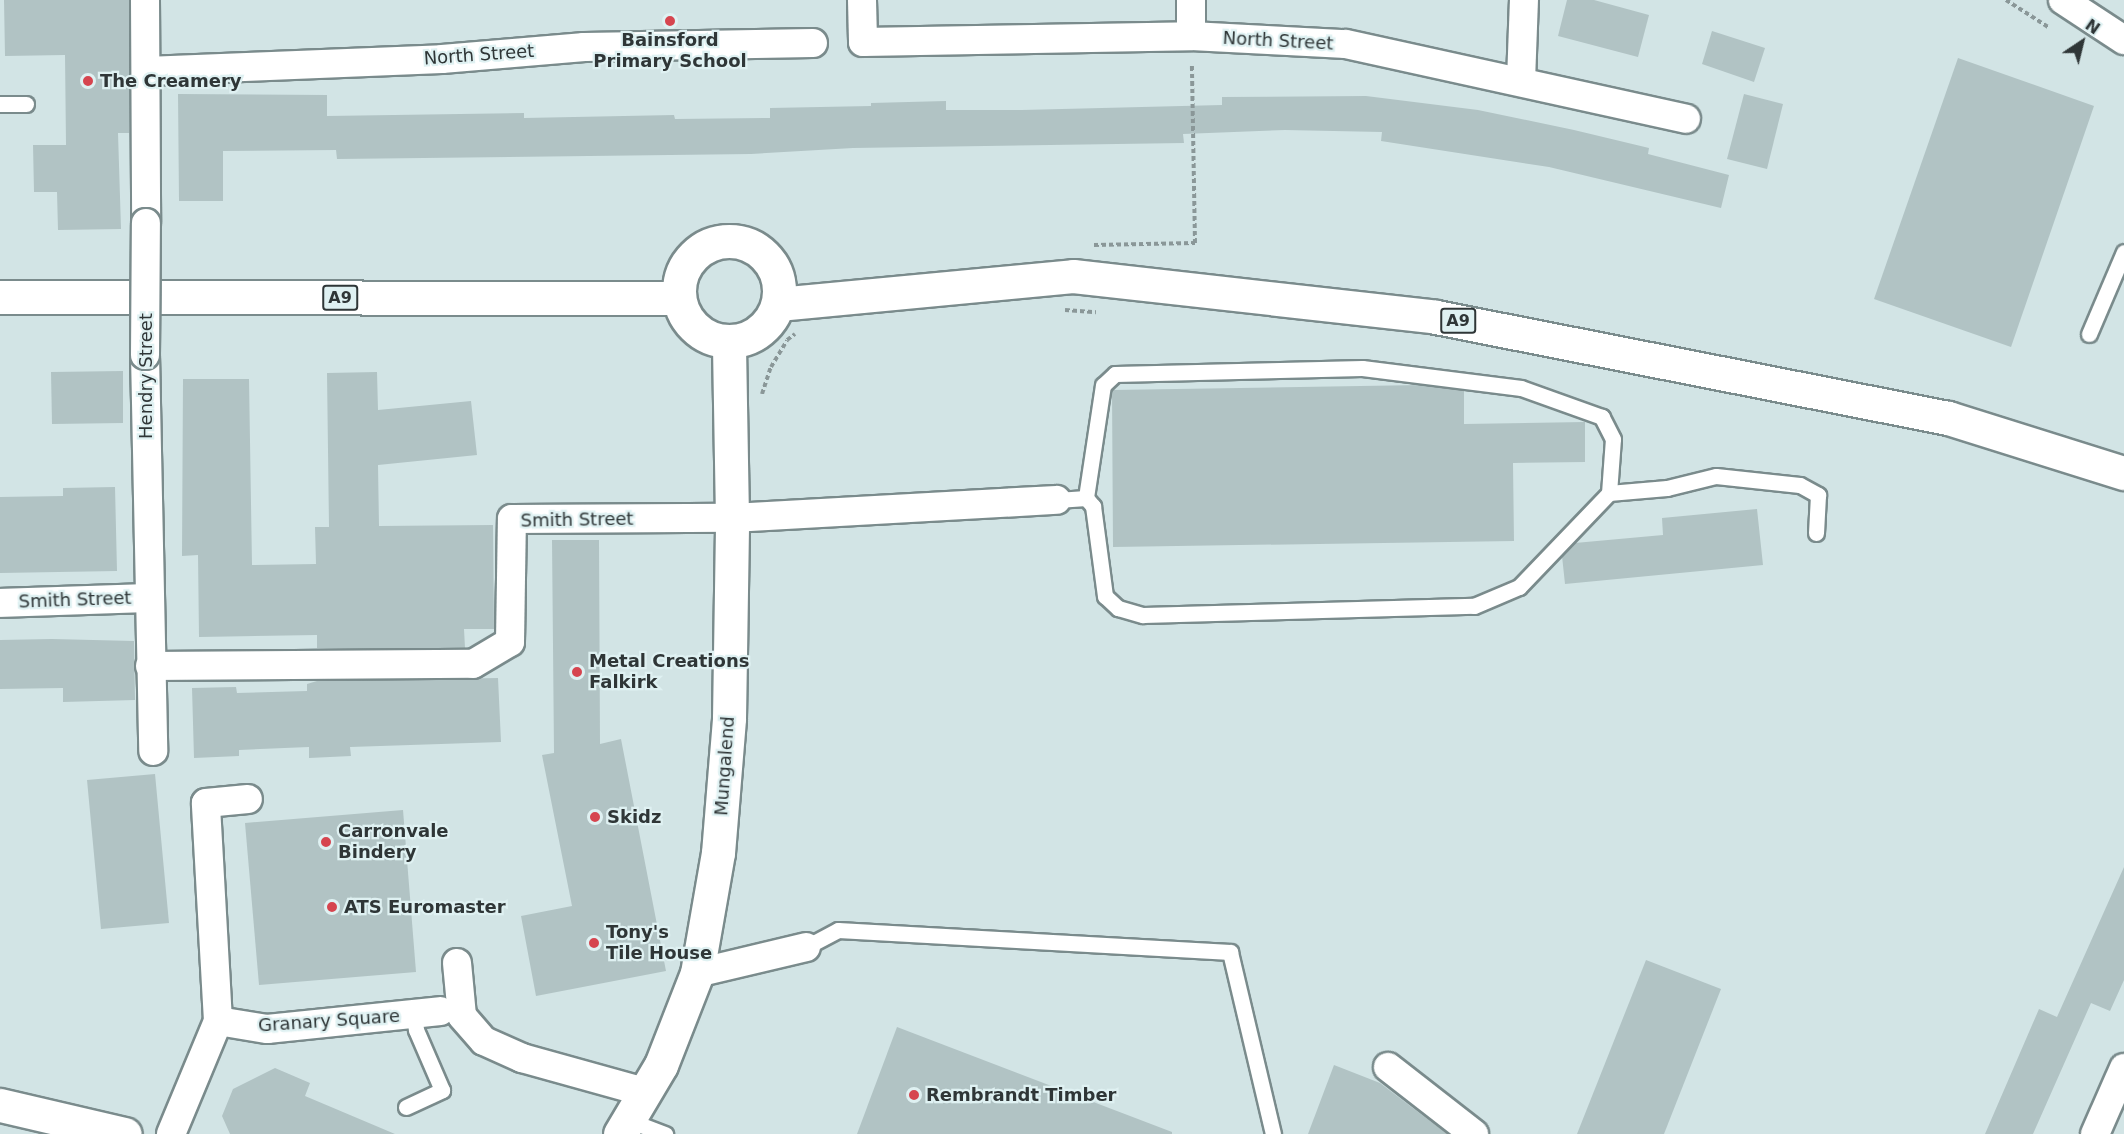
<!DOCTYPE html>
<html>
<head>
<meta charset="utf-8">
<style>
  body { margin:0 }
  #map { position:relative; width:2124px; height:1134px; overflow:hidden; background:#d2e4e5; font-family:"DejaVu Sans",sans-serif }
  div>[style] { position:absolute }
  .building>* { inset:0; background:#b1c3c4 }
  .path>* { height:4px; margin-top:-2px; transform-origin:0; background:repeating-linear-gradient(90deg,#8a9798 0 4.5px,transparent 0 7.5px) }
  .roads { filter:drop-shadow(2px 0 #7a8b8c) drop-shadow(-2px 0 #7a8b8c) drop-shadow(0 2px #7a8b8c) drop-shadow(0 -2px #7a8b8c) }
  .lane>* { height:15px; margin:-7.5px; padding:0 7.5px; transform-origin:7.5px; border-radius:7.5px; background:#fff }
  .street>* { height:28px; margin:-14px; padding:0 14px; transform-origin:14px; border-radius:14px; background:#fff }
  .secondary>* { height:33px; margin:-16.5px; padding:0 16.5px; transform-origin:16.5px; border-radius:16.5px; background:#fff }
  .primary>* { height:33px; margin:-16.5px; padding:0 16.5px; transform-origin:16.5px; border-radius:16.5px; background:#fff }
  .primary>.ring { margin:-16.5px; padding:0; box-sizing:content-box; background:none; border:33px solid #fff; border-radius:50% }
  .bridges { filter:drop-shadow(2px 0 #7a8b8c) drop-shadow(-2px 0 #7a8b8c) drop-shadow(0 2px #7a8b8c) drop-shadow(0 -2px #7a8b8c) }
  .street-bridge>* { height:28px; margin:-14px; padding:0 14px; transform-origin:14px; border-radius:14px; background:#fff }
  .dots>* { width:16px; height:16px; translate:-50% -50%; box-sizing:border-box; border:3px solid #dff1f2; border-radius:50% }
  span { translate:-50% -50%; white-space:nowrap; text-align:center; line-height:1.15; -webkit-text-stroke:4.5px #dff1f2; paint-order:stroke }
  .shield-label span { padding:2px 4px; background:#dff1f2; border:2px solid; border-radius:4px; -webkit-text-stroke-width:0 }
  .shield-label { font-size:16px; color:#2f3637; font-weight:700 }
  .poi-label { font-size:18px; color:#2f3637; font-weight:700 }
  .left { translate:0 -50%; text-align:left }
  .street-label { font-size:18px; color:#2f3637 }
  .north { position:absolute; left:2052px; top:12px; width:60px; height:60px; -webkit-text-stroke:4px #dff1f2; paint-order:stroke; rotate:35deg; font-size:16px; font-weight:700; line-height:24px; text-align:center; color:#2f3637 }
  .north::after { content:''; display:block; margin:auto; width:21px; height:27px; background:#2f3637; clip-path:polygon(50% 0,100% 100%,50% 72%,0 100%) }
</style>
</head>
<body>
<div id="map">
  <div class="building">
    <div style="clip-path:polygon(4px 0,129px 0,129px 133px,118px 133px,121px 229px,58px 230px,57px 192px,34px 192px,33px 145px,66px 145px,65px 55px,5px 56px)"></div>
    <div style="clip-path:polygon(1567px 0,1594px 0,1649px 15px,1638px 57px,1558px 36px)"></div>
    <div style="clip-path:polygon(1712px 31px,1765px 48px,1754px 82px,1702px 64px)"></div>
    <div style="clip-path:polygon(1958px 58px,2094px 106px,2011px 347px,1874px 299px)"></div>
    <div style="clip-path:polygon(178px 94px,327px 95px,327px 116px,524px 113px,524px 118px,674px 115px,675px 119px,770px 118px,770px 108px,871px 106px,871px 103px,946px 101px,946px 110px,1022px 110px,1222px 105px,1222px 97px,1366px 96px,1478px 110px,1574px 130px,1649px 148px,1648px 154px,1729px 175px,1721px 208px,1549px 167px,1381px 141px,1382px 132px,1285px 130px,1183px 134px,1184px 143px,853px 148px,751px 154px,337px 159px,336px 150px,223px 151px,223px 201px,179px 201px)"></div>
    <div style="clip-path:polygon(1744px 94px,1783px 104px,1767px 169px,1727px 159px)"></div>
    <div style="clip-path:polygon(123px 371px,123px 423px,52px 424px,51px 372px)"></div>
    <div style="clip-path:polygon(377px 372px,378px 410px,471px 401px,477px 455px,378px 465px,379px 526px,493px 525px,494px 629px,464px 629px,465px 648px,317px 648px,317px 635px,199px 637px,198px 555px,182px 556px,183px 379px,249px 379px,252px 565px,316px 564px,315px 527px,329px 527px,327px 373px)"></div>
    <div style="clip-path:polygon(1421px 385px,1464px 391px,1464px 424px,1585px 422px,1585px 462px,1513px 463px,1514px 541px,1113px 547px,1112px 390px)"></div>
    <div style="clip-path:polygon(115px 487px,117px 571px,0 573px,0 497px,63px 496px,63px 488px)"></div>
    <div style="clip-path:polygon(1757px 509px,1763px 565px,1565px 584px,1562px 556px,1575px 543px,1663px 535px,1662px 518px)"></div>
    <div style="clip-path:polygon(552px 540px,599px 540px,600px 744px,621px 739px,666px 971px,536px 996px,521px 916px,572px 906px,542px 755px,554px 753px)"></div>
    <div style="clip-path:polygon(52px 639px,134px 641px,135px 700px,63px 702px,63px 688px,0 689px,0 640px)"></div>
    <div style="clip-path:polygon(498px 678px,501px 742px,350px 747px,351px 756px,309px 758px,309px 747px,239px 750px,239px 756px,194px 758px,192px 688px,236px 687px,237px 693px,307px 691px,307px 684px,317px 681px)"></div>
    <div style="clip-path:polygon(155px 774px,169px 923px,101px 929px,87px 780px)"></div>
    <div style="clip-path:polygon(403px 810px,416px 972px,259px 985px,245px 823px)"></div>
    <div style="clip-path:polygon(2124px 867px,2124px 980px,2110px 1011px,2091px 1003px,2033px 1134px,1985px 1134px,2039px 1009px,2057px 1017px)"></div>
    <div style="clip-path:polygon(1646px 960px,1721px 989px,1664px 1134px,1577px 1134px)"></div>
    <div style="clip-path:polygon(897px 1027px,1172px 1132px,1172px 1134px,857px 1134px)"></div>
    <div style="clip-path:polygon(1334px 1065px,1380px 1083px,1447px 1134px,1308px 1134px)"></div>
    <div style="clip-path:polygon(275px 1068px,310px 1083px,305px 1096px,395px 1134px,230px 1134px,222px 1116px,233px 1089px)"></div>
  </div>
  <div class="path">
    <div style="left:2006px;top:0;width:50px;rotate:32.7deg"></div>
    <div style="left:1094px;top:245px;width:101px;rotate:-1.1deg"></div>
    <div style="left:1195px;top:243px;width:179px;rotate:-91deg"></div>
    <div style="left:1065px;top:310px;width:31px;rotate:4deg"></div>
    <div style="left:762px;top:394px;width:28px;rotate:-72deg"></div>
    <div style="left:771px;top:367px;width:31px;rotate:-59deg"></div>
    <div style="left:787px;top:340px;width:10px;rotate:-37deg"></div>
  </div>
  <div class="roads">
    <div class="lane">
      <div style="left:0;top:104px;width:26px"></div>
      <div style="left:2089px;top:334px;width:89px;rotate:-66.9deg"></div>
      <div style="left:1609px;top:493px;width:58px;rotate:-4.9deg"></div>
      <div style="left:1667px;top:488px;width:50px;rotate:-13.8deg"></div>
      <div style="left:1716px;top:476px;width:84px;rotate:6.1deg"></div>
      <div style="left:1800px;top:485px;width:21px;rotate:29deg"></div>
      <div style="left:1818px;top:495px;width:38px;rotate:93deg"></div>
      <div style="left:1057px;top:500px;width:29px;rotate:-4deg"></div>
      <div style="left:1086px;top:498px;width:11px;rotate:49deg"></div>
      <div style="left:1093px;top:506px;width:91px;rotate:82.4deg"></div>
      <div style="left:1105px;top:596px;width:18px;rotate:43deg"></div>
      <div style="left:1118px;top:608px;width:26px;rotate:16deg"></div>
      <div style="left:1143px;top:615px;width:331px;rotate:-1.6deg"></div>
      <div style="left:1474px;top:606px;width:49px;rotate:-22.9deg"></div>
      <div style="left:1519px;top:587px;width:130px;rotate:-46.2deg"></div>
      <div style="left:1609px;top:493px;width:54px;rotate:-85.8deg"></div>
      <div style="left:1613px;top:439px;width:25px;rotate:-117deg"></div>
      <div style="left:1602px;top:417px;width:86px;rotate:-160.3deg"></div>
      <div style="left:1521px;top:388px;width:160px;rotate:-172.8deg"></div>
      <div style="left:1362px;top:368px;width:247px;rotate:178.6deg"></div>
      <div style="left:1115px;top:374px;width:16px;rotate:137deg"></div>
      <div style="left:1103px;top:385px;width:114px;rotate:98.6deg"></div>
      <div style="left:806px;top:947px;width:36px;rotate:-28deg"></div>
      <div style="left:838px;top:930px;width:393px;rotate:3.2deg"></div>
      <div style="left:1230px;top:952px;width:187px;rotate:76.7deg"></div>
      <div style="left:406px;top:1107px;width:40px;rotate:-25deg"></div>
      <div style="left:442px;top:1090px;width:65px;rotate:-113.4deg"></div>
      <div style="left:416px;top:1030px;width:15px;rotate:-98deg"></div>
      <div style="left:628px;top:1120px;width:40px;rotate:21deg"></div>
    </div>
    <div class="street">
      <div style="left:145px;top:0;width:223px;rotate:89.7deg"></div>
      <div style="left:862px;top:0;width:42px;rotate:88.6deg"></div>
      <div style="left:863px;top:42px;width:328px;rotate:-1deg"></div>
      <div style="left:1191px;top:36px;width:155px;rotate:3deg"></div>
      <div style="left:1346px;top:44px;width:348px;rotate:12.4deg"></div>
      <div style="left:1191px;top:0;width:36px;rotate:90deg"></div>
      <div style="left:2063px;top:0;width:73px;rotate:33.3deg"></div>
      <div style="left:146px;top:71px;width:296px;rotate:-2.3deg"></div>
      <div style="left:442px;top:59px;width:143px;rotate:-4.8deg"></div>
      <div style="left:584px;top:47px;width:229px;rotate:-1deg"></div>
      <div style="left:1521px;top:81px;width:81px;rotate:-87.9deg"></div>
      <div style="left:145px;top:355px;width:396px;rotate:88.8deg"></div>
      <div style="left:0;top:603px;width:149px;rotate:-1.9deg"></div>
      <div style="left:150px;top:666px;width:323px;rotate:-0.4deg"></div>
      <div style="left:473px;top:664px;width:43px;rotate:-30.7deg"></div>
      <div style="left:510px;top:642px;width:123px;rotate:-89.1deg"></div>
      <div style="left:512px;top:519px;width:220px;rotate:-0.3deg"></div>
      <div style="left:732px;top:518px;width:325px;rotate:-3.2deg"></div>
      <div style="left:457px;top:963px;width:53px;rotate:84.6deg"></div>
      <div style="left:462px;top:1016px;width:33px;rotate:49deg"></div>
      <div style="left:484px;top:1041px;width:42px;rotate:24.1deg"></div>
      <div style="left:522px;top:1058px;width:128px;rotate:15.5deg"></div>
      <div style="left:697px;top:973px;width:112px;rotate:-13.4deg"></div>
      <div style="left:218px;top:1021px;width:50px;rotate:9.3deg"></div>
      <div style="left:267px;top:1029px;width:174px;rotate:-5.9deg"></div>
      <div style="left:1388px;top:1067px;width:109px;rotate:37.9deg"></div>
      <div style="left:171px;top:1134px;width:122px;rotate:-67.4deg"></div>
      <div style="left:218px;top:1021px;width:218px;rotate:-93.2deg"></div>
      <div style="left:206px;top:803px;width:42px;rotate:-5.4deg"></div>
      <div style="left:2095px;top:1134px;width:72px;rotate:-66.3deg"></div>
    </div>
    <div class="secondary">
      <div style="left:0;top:1105px;width:128px;rotate:13.1deg"></div>
      <div style="left:620px;top:1134px;width:80px;rotate:-59.3deg"></div>
      <div style="left:661px;top:1065px;width:99px;rotate:-68.6deg"></div>
      <div style="left:697px;top:973px;width:122px;rotate:-80.1deg"></div>
      <div style="left:718px;top:853px;width:135px;rotate:-85.3deg"></div>
      <div style="left:729px;top:718px;width:200px;rotate:-89.1deg"></div>
      <div style="left:732px;top:518px;width:176px;rotate:-91deg"></div>
    </div>
    <div class="primary">
      <div class="ring" style="left:679px;top:241px;width:67px;height:67px"></div>
      <div style="left:0;top:297px;width:679px;rotate:0.08deg"></div>
      <div style="left:778px;top:304px;width:296px;rotate:-5.4deg"></div>
      <div style="left:1073px;top:276px;width:365px;rotate:6.4deg"></div>
      <div style="left:1436px;top:317px;width:522px;rotate:11.16deg"></div>
      <div style="left:1948px;top:418px;width:184px;rotate:17.4deg"></div>
    </div>
  </div>
  <div class="bridges">
    <div class="street-bridge">
      <div style="left:145px;top:355px;width:132px;rotate:-89.6deg"></div>
    </div>
  </div>
  <div class="dots">
    <div style="left:670px;top:21px;background:#d6454f"></div>
    <div style="left:88px;top:81px;background:#d6454f"></div>
    <div style="left:577px;top:672px;background:#d6454f"></div>
    <div style="left:595px;top:817px;background:#d6454f"></div>
    <div style="left:326px;top:842px;background:#d6454f"></div>
    <div style="left:332px;top:907px;background:#d6454f"></div>
    <div style="left:594px;top:943px;background:#d6454f"></div>
    <div style="left:914px;top:1095px;background:#d6454f"></div>
  </div>
  <div class="shield-label">
    <span style="left:340px;top:298px">A9</span>
    <span style="left:1458px;top:321px">A9</span>
  </div>
  <div class="poi-label">
    <span style="left:670px;top:51px">Bainsford<br>Primary School</span>
    <span class="left" style="left:100px;top:81px">The Creamery</span>
    <span class="left" style="left:589px;top:672px">Metal Creations<br>Falkirk</span>
    <span class="left" style="left:607px;top:817px">Skidz</span>
    <span class="left" style="left:338px;top:842px">Carronvale<br>Bindery</span>
    <span class="left" style="left:344px;top:907px">ATS Euromaster</span>
    <span class="left" style="left:606px;top:943px">Tony's<br>Tile House</span>
    <span class="left" style="left:926px;top:1095px">Rembrandt Timber</span>
  </div>
  <div class="street-label">
    <span style="left:1278px;top:41px;rotate:3deg">North Street</span>
    <span style="left:479px;top:55px;rotate:-4deg">North Street</span>
    <span style="left:146px;top:376px;rotate:-90deg">Hendry Street</span>
    <span style="left:577px;top:520px;rotate:-1deg">Smith Street</span>
    <span style="left:75px;top:600px;rotate:-2deg">Smith Street</span>
    <span style="left:725px;top:766px;rotate:-86deg">Mungalend</span>
    <span style="left:329px;top:1021px;rotate:-4deg">Granary Square</span>
  </div>
  <div class="north">N</div>
</div>
</body>
</html>
